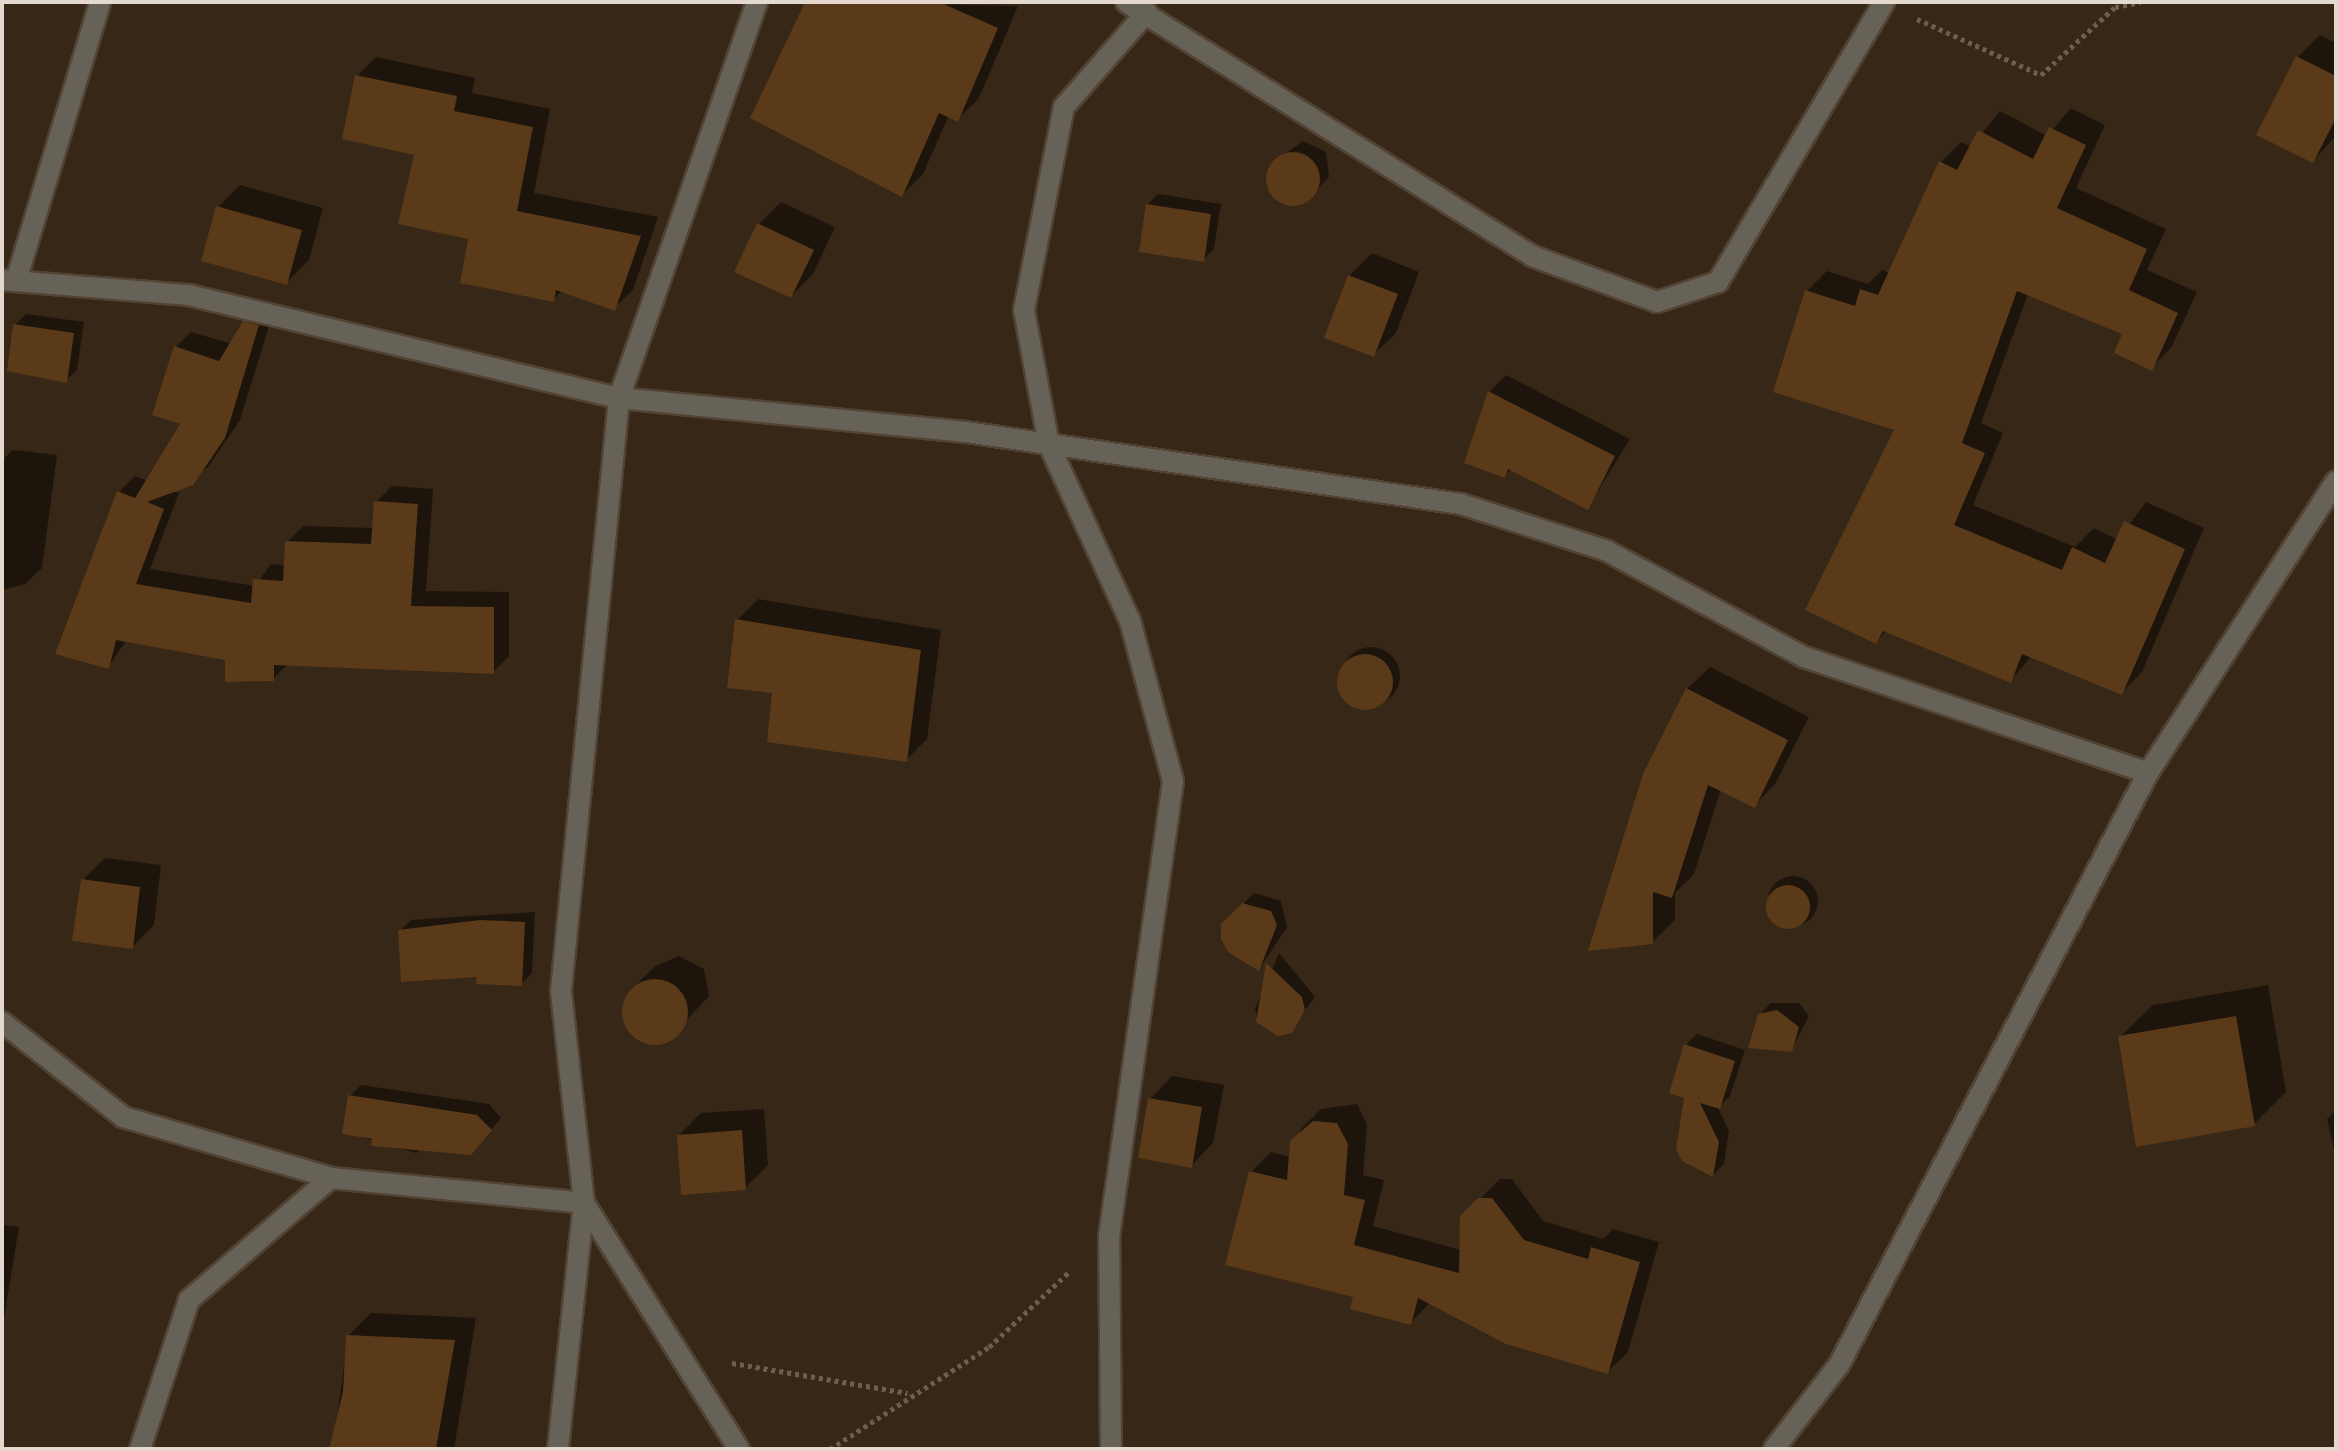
<!DOCTYPE html>
<html>
<head>
<meta charset="utf-8">
<style>
  body { margin:0 }
  #map { position:relative; width:2338px; height:1451px; overflow:hidden; background:#372717; font-family:Barlow,sans-serif }
  div>[style] { position:absolute }
  .shadow>* { inset:0; background:#0007 }
  .round { border-radius:50% }
  .building>* { inset:0; background:#5a3a18 }
  .path>* { height:5px; margin-top:-2.5px; transform-origin:0; background:repeating-linear-gradient(90deg,#6d5e50 0 4px,transparent 0 8px) }
  .roads { filter:drop-shadow(2px 0 #534334) drop-shadow(-2px 0 #534334) drop-shadow(0 2px #534334) drop-shadow(0 -2px #534334) }
  .minor>* { height:20px; margin:-10px; padding:0 10px; transform-origin:10px; border-radius:10px; background:#666258 }
  span { translate:-50% -50%; white-space:nowrap; text-align:center; line-height:1.15; -webkit-text-stroke:8px #19110a; paint-order:stroke }
  .frame { position:absolute; inset:0; border:4px solid #e4d9cf; pointer-events:none }
</style>
</head>
<body>
<div id="map">
  <div class="shadow">
    <div style="clip-path:polygon(807px 2px,1018px 6px,979px 98px,958px 119px,949px 115px,923px 174px,902px 195px)"></div>
    <div style="clip-path:polygon(2320px 35px,2336px 43px,2336px 136px,2313px 161px,2298px 57px)"></div>
    <div style="clip-path:polygon(376px 57px,475px 78px,472px 93px,550px 109px,534px 193px,658px 217px,633px 290px,614px 308px,563px 290px,553px 300px,471px 238px,357px 76px)"></div>
    <div style="clip-path:polygon(2071px 108px,2105px 125px,2076px 188px,2166px 229px,2147px 270px,2197px 292px,2171px 348px,2151px 368px,2125px 333px,2028px 294px,1981px 423px,2003px 433px,1973px 505px,2075px 547px,2094px 528px,2118px 540px,2146px 502px,2204px 528px,2142px 672px,2122px 692px,2032px 656px,2010px 681px,1887px 630px,1876px 642px,1897px 429px,1807px 291px,1827px 271px,1868px 284px,1882px 270px,1890px 273px,1941px 162px,1961px 142px,1971px 147px,2000px 111px,2047px 136px)"></div>
    <div style="clip-path:polygon(1303px 141px,1326px 152px,1329px 177px,1309px 198px,1283px 201px,1268px 189px,1279px 158px)"></div>
    <div style="clip-path:polygon(240px 185px,323px 208px,309px 260px,286px 283px,218px 207px)"></div>
    <div style="clip-path:polygon(1158px 194px,1221px 204px,1214px 249px,1203px 260px,1147px 205px)"></div>
    <div style="clip-path:polygon(781px 202px,835px 227px,813px 274px,791px 296px,759px 224px)"></div>
    <div style="clip-path:polygon(1372px 253px,1419px 272px,1396px 333px,1373px 355px,1349px 276px)"></div>
    <div style="clip-path:polygon(261px 306px,274px 310px,240px 420px,208px 467px,172px 491px,179px 493px,150px 569px,255px 586px,271px 564px,285px 565px,287px 542px,303px 526px,374px 528px,376px 502px,392px 486px,433px 489px,426px 591px,509px 592px,509px 656px,493px 672px,289px 663px,273px 679px,227px 658px,127px 640px,108px 667px,119px 492px,135px 476px,148px 481px,184px 423px,175px 348px,191px 332px,232px 344px)"></div>
    <div style="clip-path:polygon(26px 314px,84px 322px,77px 370px,66px 380px,15px 325px)"></div>
    <div style="clip-path:polygon(1506px 375px,1630px 439px,1588px 507px,1512px 468px,1505px 475px,1489px 392px)"></div>
    <div style="clip-path:polygon(13px 450px,57px 455px,42px 568px,25px 584px,2px 590px,2px 460px)"></div>
    <div style="clip-path:polygon(758px 599px,941px 630px,927px 739px,906px 760px,774px 691px,737px 620px)"></div>
    <div class="round" style="left:1342px;top:647px;width:58px;height:58px"></div>
    <div style="clip-path:polygon(1710px 667px,1809px 717px,1776px 783px,1754px 806px,1721px 789px,1694px 874px,1675px 893px,1675px 920px,1652px 942px,1591px 949px,1687px 689px)"></div>
    <div style="clip-path:polygon(105px 858px,161px 865px,154px 925px,132px 947px,83px 880px)"></div>
    <div class="round" style="left:1768px;top:876px;width:50px;height:50px"></div>
    <div style="clip-path:polygon(1254px 893px,1281px 901px,1287px 927px,1259px 969px,1223px 924px)"></div>
    <div style="clip-path:polygon(535px 912px,532px 973px,521px 984px,479px 975px,400px 931px,411px 920px)"></div>
    <div style="clip-path:polygon(1279px 953px,1315px 997px,1290px 1031px,1258px 1021px,1255px 1009px)"></div>
    <div style="clip-path:polygon(679px 956px,704px 969px,709px 996px,667px 1041px,640px 1040px,623px 1018px,631px 990px,654px 967px)"></div>
    <div style="clip-path:polygon(2268px 985px,2286px 1092px,2254px 1124px,2120px 1037px,2153px 1005px)"></div>
    <div style="clip-path:polygon(1771px 1003px,1799px 1003px,1809px 1016px,1792px 1049px,1759px 1015px)"></div>
    <div style="clip-path:polygon(1697px 1034px,1745px 1050px,1730px 1096px,1718px 1108px,1729px 1131px,1724px 1164px,1713px 1175px,1687px 1097px,1686px 1045px)"></div>
    <div style="clip-path:polygon(1172px 1076px,1224px 1085px,1213px 1143px,1191px 1166px,1150px 1099px)"></div>
    <div style="clip-path:polygon(361px 1085px,489px 1104px,501px 1118px,481px 1142px,423px 1145px,416px 1153px,344px 1132px,350px 1096px)"></div>
    <div style="clip-path:polygon(1357px 1104px,1367px 1124px,1363px 1175px,1384px 1180px,1373px 1226px,1461px 1250px,1462px 1217px,1500px 1179px,1512px 1179px,1543px 1221px,1603px 1239px,1613px 1229px,1659px 1242px,1628px 1352px,1608px 1371px,1431px 1302px,1410px 1323px,1355px 1295px,1251px 1172px,1271px 1152px,1294px 1158px,1301px 1129px,1321px 1109px)"></div>
    <div style="clip-path:polygon(764px 1109px,768px 1165px,745px 1188px,679px 1135px,701px 1113px)"></div>
    <div style="clip-path:polygon(2336px 1110px,2336px 1159px,2327px 1119px)"></div>
    <div style="clip-path:polygon(2px 1225px,19px 1227px,2px 1330px)"></div>
    <div style="clip-path:polygon(371px 1313px,476px 1318px,454px 1449px,333px 1449px,348px 1336px)"></div>
  </div>
  <div class="building">
    <div style="clip-path:polygon(805px 2px,939px 2px,998px 28px,958px 122px,939px 113px,902px 197px,750px 118px)"></div>
    <div style="clip-path:polygon(2296px 56px,2336px 76px,2336px 118px,2313px 163px,2256px 135px)"></div>
    <div style="clip-path:polygon(355px 75px,457px 96px,454px 111px,533px 127px,517px 211px,641px 236px,615px 311px,556px 290px,554px 302px,460px 283px,468px 239px,398px 224px,414px 155px,342px 139px)"></div>
    <div style="clip-path:polygon(2049px 127px,2086px 145px,2057px 208px,2147px 249px,2129px 290px,2178px 313px,2152px 371px,2114px 353px,2122px 334px,2017px 291px,1962px 443px,1985px 453px,1954px 525px,2062px 570px,2072px 547px,2105px 563px,2124px 521px,2185px 549px,2122px 695px,2022px 654px,2011px 683px,1883px 631px,1876px 644px,1805px 610px,1894px 430px,1773px 392px,1805px 290px,1855px 306px,1860px 289px,1878px 295px,1939px 161px,1957px 170px,1978px 130px,2033px 159px)"></div>
    <div class="round" style="left:1266px;top:152px;width:54px;height:54px"></div>
    <div style="clip-path:polygon(1146px 204px,1211px 214px,1204px 262px,1139px 252px)"></div>
    <div style="clip-path:polygon(216px 206px,302px 230px,287px 285px,201px 261px)"></div>
    <div style="clip-path:polygon(757px 223px,814px 250px,791px 298px,734px 272px)"></div>
    <div style="clip-path:polygon(1348px 275px,1398px 294px,1374px 357px,1324px 338px)"></div>
    <div style="clip-path:polygon(243px 321px,259px 325px,225px 438px,193px 485px,147px 502px,164px 509px,136px 584px,251px 603px,253px 579px,283px 581px,285px 541px,371px 544px,374px 501px,418px 504px,411px 606px,494px 607px,494px 674px,274px 665px,274px 681px,225px 682px,225px 660px,116px 640px,109px 669px,55px 654px,117px 491px,135px 498px,180px 424px,152px 415px,174px 346px,219px 361px)"></div>
    <div style="clip-path:polygon(13px 324px,74px 333px,67px 383px,7px 371px)"></div>
    <div style="clip-path:polygon(1488px 391px,1615px 456px,1588px 510px,1508px 469px,1505px 478px,1464px 463px)"></div>
    <div style="clip-path:polygon(735px 619px,921px 650px,907px 762px,767px 742px,772px 693px,727px 688px)"></div>
    <div class="round" style="left:1337px;top:654px;width:56px;height:56px"></div>
    <div style="clip-path:polygon(1686px 688px,1788px 740px,1755px 808px,1708px 785px,1672px 898px,1653px 892px,1653px 944px,1588px 951px,1643px 774px)"></div>
    <div style="clip-path:polygon(81px 879px,140px 887px,133px 949px,72px 941px)"></div>
    <div class="round" style="left:1766px;top:885px;width:44px;height:44px"></div>
    <div style="clip-path:polygon(1242px 903px,1271px 911px,1277px 925px,1259px 971px,1228px 952px,1221px 939px,1221px 924px)"></div>
    <div style="clip-path:polygon(480px 920px,525px 922px,522px 986px,476px 984px,477px 977px,401px 982px,398px 930px)"></div>
    <div style="clip-path:polygon(1266px 963px,1302px 997px,1305px 1010px,1292px 1033px,1278px 1036px,1256px 1022px)"></div>
    <div class="round" style="left:622px;top:979px;width:66px;height:66px"></div>
    <div style="clip-path:polygon(1777px 1010px,1799px 1027px,1792px 1052px,1748px 1048px,1758px 1014px)"></div>
    <div style="clip-path:polygon(2236px 1016px,2255px 1126px,2136px 1147px,2118px 1036px)"></div>
    <div style="clip-path:polygon(1684px 1044px,1735px 1061px,1720px 1109px,1700px 1103px,1719px 1142px,1713px 1177px,1682px 1161px,1676px 1149px,1684px 1098px,1669px 1093px)"></div>
    <div style="clip-path:polygon(348px 1095px,477px 1115px,492px 1130px,471px 1155px,371px 1146px,372px 1139px,342px 1134px)"></div>
    <div style="clip-path:polygon(1148px 1098px,1202px 1107px,1192px 1168px,1138px 1158px)"></div>
    <div style="clip-path:polygon(1313px 1121px,1337px 1123px,1348px 1144px,1344px 1195px,1365px 1200px,1354px 1245px,1459px 1273px,1460px 1216px,1478px 1198px,1492px 1198px,1524px 1240px,1588px 1259px,1591px 1247px,1640px 1262px,1608px 1374px,1506px 1344px,1418px 1298px,1411px 1325px,1350px 1309px,1353px 1297px,1225px 1265px,1249px 1171px,1287px 1180px,1290px 1141px)"></div>
    <div style="clip-path:polygon(742px 1130px,746px 1190px,681px 1195px,677px 1135px)"></div>
    <div style="clip-path:polygon(346px 1335px,455px 1340px,436px 1449px,329px 1449px,343px 1392px)"></div>
  </div>
  <div class="path">
    <div style="left:1917px;top:19px;width:136px;rotate:24.3deg"></div>
    <div style="left:2041px;top:75px;width:100px;rotate:-42.6deg"></div>
    <div style="left:2115px;top:7px;width:26px;rotate:-11deg"></div>
    <div style="left:732px;top:1363px;width:178px;rotate:9.7deg"></div>
    <div style="left:830px;top:1449px;width:189px;rotate:-32.7deg"></div>
    <div style="left:989px;top:1347px;width:110px;rotate:-43.2deg"></div>
  </div>
  <div class="roads">
    <div class="minor">
      <div style="left:1126px;top:2px;width:479px;rotate:32deg"></div>
      <div style="left:1532px;top:256px;width:133px;rotate:20.2deg"></div>
      <div style="left:1657px;top:302px;width:64px;rotate:-18.2deg"></div>
      <div style="left:1718px;top:282px;width:326px;rotate:-59.3deg"></div>
      <div style="left:2px;top:280px;width:188px;rotate:4.6deg"></div>
      <div style="left:189px;top:295px;width:442px;rotate:13.5deg"></div>
      <div style="left:619px;top:398px;width:349px;rotate:5.6deg"></div>
      <div style="left:966px;top:432px;width:500px;rotate:8.28deg"></div>
      <div style="left:1461px;top:504px;width:153px;rotate:17.8deg"></div>
      <div style="left:1607px;top:551px;width:224px;rotate:28.3deg"></div>
      <div style="left:1804px;top:657px;width:363px;rotate:18.6deg"></div>
      <div style="left:16px;top:281px;width:291px;rotate:-73.2deg"></div>
      <div style="left:2px;top:1022px;width:154px;rotate:38.1deg"></div>
      <div style="left:123px;top:1117px;width:217px;rotate:16.3deg"></div>
      <div style="left:331px;top:1178px;width:254px;rotate:5.6deg"></div>
      <div style="left:584px;top:1203px;width:291px;rotate:57.8deg"></div>
      <div style="left:140px;top:1449px;width:157px;rotate:-71.8deg"></div>
      <div style="left:189px;top:1300px;width:187px;rotate:-40.7deg"></div>
      <div style="left:558px;top:1449px;width:247px;rotate:-84deg"></div>
      <div style="left:584px;top:1203px;width:213px;rotate:-96.2deg"></div>
      <div style="left:561px;top:991px;width:596px;rotate:-84.41deg"></div>
      <div style="left:619px;top:398px;width:419px;rotate:-70.8deg"></div>
      <div style="left:1111px;top:1449px;width:212px;rotate:-90.5deg"></div>
      <div style="left:1109px;top:1237px;width:460px;rotate:-82deg"></div>
      <div style="left:1173px;top:781px;width:166px;rotate:-105deg"></div>
      <div style="left:1130px;top:621px;width:194px;rotate:-114.7deg"></div>
      <div style="left:1049px;top:445px;width:137px;rotate:-100.5deg"></div>
      <div style="left:1024px;top:310px;width:207px;rotate:-78.9deg"></div>
      <div style="left:1064px;top:107px;width:126px;rotate:-48.9deg"></div>
      <div style="left:1774px;top:1449px;width:106px;rotate:-52.3deg"></div>
      <div style="left:1839px;top:1365px;width:668px;rotate:-62.44deg"></div>
      <div style="left:2148px;top:773px;width:347px;rotate:-57.2deg"></div>
    </div>
  </div>
  <div class="frame"></div>
</div>
</body>
</html>
